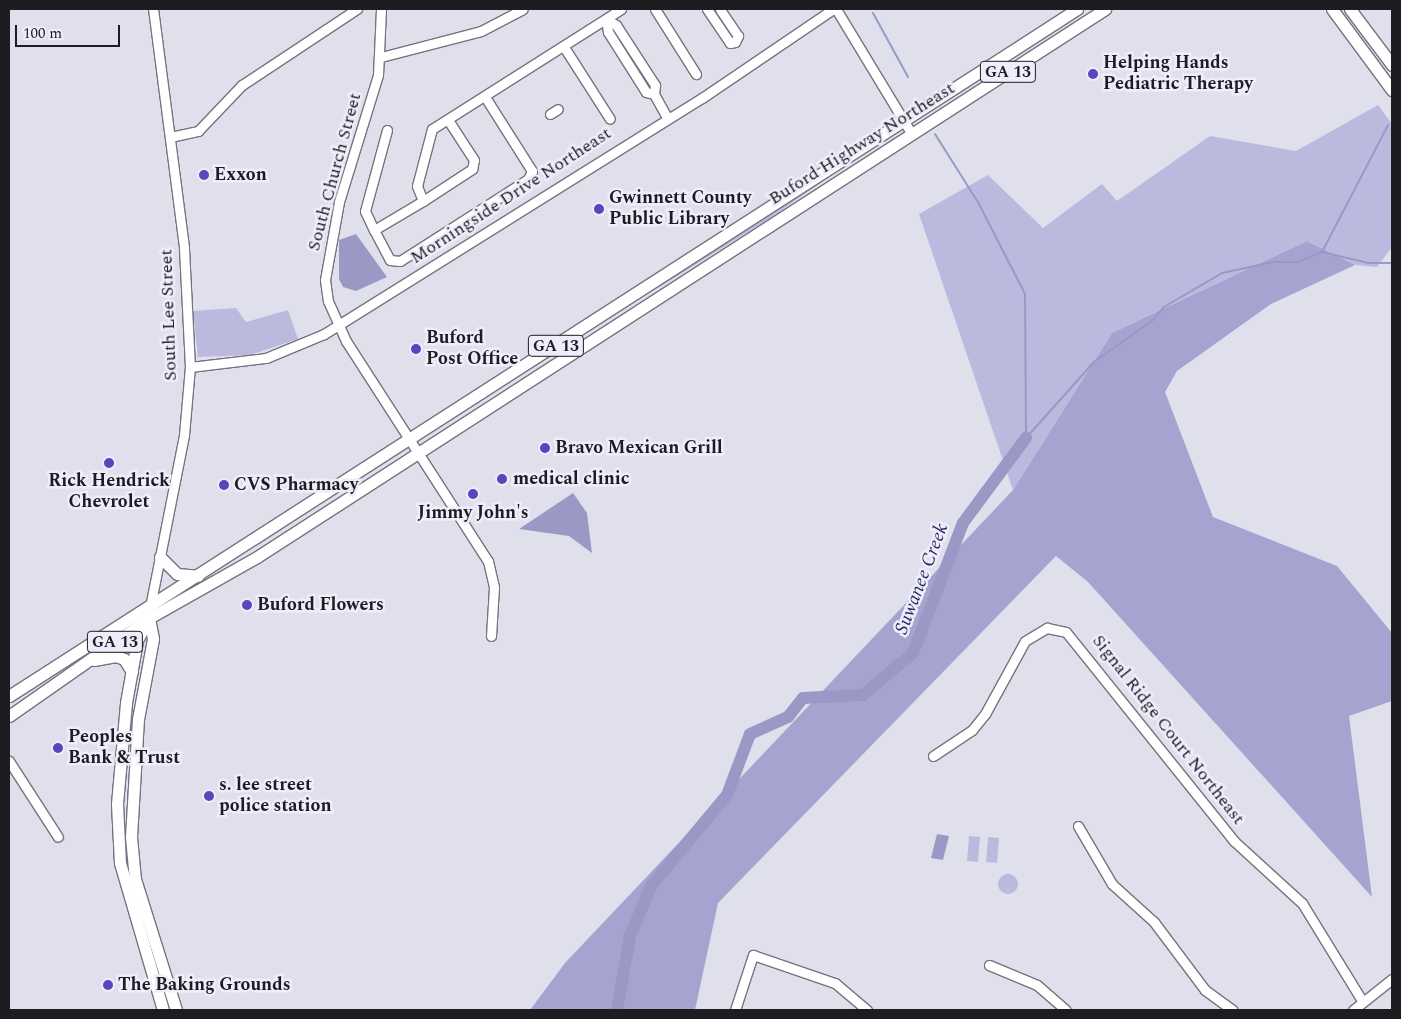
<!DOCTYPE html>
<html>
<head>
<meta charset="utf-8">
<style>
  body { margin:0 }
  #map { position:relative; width:1401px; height:1019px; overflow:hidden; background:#e0e0ed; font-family:Spectral,serif }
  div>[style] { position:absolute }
  .green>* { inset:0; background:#bbbade }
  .round { border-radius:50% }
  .forest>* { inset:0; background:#a5a4d1 }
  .water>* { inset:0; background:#9a98c5 }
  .stream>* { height:2px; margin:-1px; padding:0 1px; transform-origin:1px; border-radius:1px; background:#9a98c5 }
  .river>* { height:12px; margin:-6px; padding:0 6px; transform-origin:6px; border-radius:6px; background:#9a98c5 }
  .roads { filter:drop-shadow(1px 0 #747480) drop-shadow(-1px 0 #747480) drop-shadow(0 1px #747480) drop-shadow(0 -1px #747480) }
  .minor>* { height:9px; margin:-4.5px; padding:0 4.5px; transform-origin:4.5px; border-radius:4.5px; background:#fff }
  .major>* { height:11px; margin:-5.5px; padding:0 5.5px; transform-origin:5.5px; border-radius:5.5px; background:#fff }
  .dots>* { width:14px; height:14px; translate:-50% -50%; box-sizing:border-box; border:2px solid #ededfb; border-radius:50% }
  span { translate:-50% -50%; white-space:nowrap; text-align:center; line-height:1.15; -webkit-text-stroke:5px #ededfb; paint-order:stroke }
  .shield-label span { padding:1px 4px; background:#ededfb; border:1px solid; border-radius:4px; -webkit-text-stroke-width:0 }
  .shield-label { font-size:16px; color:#1c1c21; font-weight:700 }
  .poi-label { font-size:18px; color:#1c1c21; font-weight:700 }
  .left { translate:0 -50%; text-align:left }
  .street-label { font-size:18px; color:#1c1c21 }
  .water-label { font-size:19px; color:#2f275e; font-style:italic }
  .frame { position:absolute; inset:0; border:10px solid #1c1c21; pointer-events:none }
  .scale { position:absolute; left:15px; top:25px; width:105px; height:22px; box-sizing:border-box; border:2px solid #1c1c21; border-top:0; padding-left:6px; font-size:15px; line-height:18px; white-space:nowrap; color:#1c1c21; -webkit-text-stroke:4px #ededfb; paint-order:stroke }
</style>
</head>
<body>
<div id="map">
  <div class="green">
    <div style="clip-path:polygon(1378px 105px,1392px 124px,1392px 247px,1377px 267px,1355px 265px,1307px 241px,1112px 333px,1013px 490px,919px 214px,988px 175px,1043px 228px,1102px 184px,1117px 201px,1210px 136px,1296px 151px)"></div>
    <div style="clip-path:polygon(835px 173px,770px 218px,658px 288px,673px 275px)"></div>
    <div style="clip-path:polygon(236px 308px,246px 322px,288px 310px,298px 339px,250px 355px,198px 357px,193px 311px)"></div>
    <div style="clip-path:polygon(969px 836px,980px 837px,978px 862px,967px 861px)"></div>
    <div style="clip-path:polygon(988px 837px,999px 838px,997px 863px,986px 862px)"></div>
    <div class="round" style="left:998px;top:874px;width:20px;height:20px"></div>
  </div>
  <div class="forest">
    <div style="clip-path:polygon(1307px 241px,1355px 265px,1271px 304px,1177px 371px,1165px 392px,1213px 517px,1337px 566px,1392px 633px,1392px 701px,1349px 716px,1372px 897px,1088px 582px,1056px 556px,718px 903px,695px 1010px,530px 1010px,565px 963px,1013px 490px,1112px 333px)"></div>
  </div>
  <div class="water">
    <div style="clip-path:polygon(356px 234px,387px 277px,356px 291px,343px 287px,339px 279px,339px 240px)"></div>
    <div style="clip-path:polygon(573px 493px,587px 513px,592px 553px,569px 536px,519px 529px)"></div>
    <div style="clip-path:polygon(937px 834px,949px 836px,943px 860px,931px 858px)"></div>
  </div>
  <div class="stream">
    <div style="left:873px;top:13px;width:73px;rotate:61.3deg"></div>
    <div style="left:935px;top:134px;width:83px;rotate:57.8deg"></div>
    <div style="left:979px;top:204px;width:101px;rotate:62.9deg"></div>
    <div style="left:1025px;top:294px;width:144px;rotate:89.6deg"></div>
    <div style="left:1322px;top:252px;width:143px;rotate:-62.5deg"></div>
    <div style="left:1026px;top:438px;width:102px;rotate:-48.2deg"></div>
    <div style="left:1094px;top:362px;width:72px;rotate:-35.4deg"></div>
    <div style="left:1153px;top:320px;width:17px;rotate:-50deg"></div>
    <div style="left:1164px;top:307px;width:67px;rotate:-30.4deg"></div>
    <div style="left:1222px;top:273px;width:52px;rotate:-12.2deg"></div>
    <div style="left:1273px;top:262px;width:25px"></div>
    <div style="left:1298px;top:262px;width:26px;rotate:-23deg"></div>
    <div style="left:1322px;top:252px;width:47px;rotate:13.4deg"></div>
    <div style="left:1368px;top:263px;width:24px"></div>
  </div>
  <div class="river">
    <div style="left:617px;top:1010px;width:75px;rotate:-80deg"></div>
    <div style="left:630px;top:936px;width:54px;rotate:-67.2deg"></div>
    <div style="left:651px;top:886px;width:119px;rotate:-50.1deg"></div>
    <div style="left:727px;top:795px;width:65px;rotate:-69.3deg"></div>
    <div style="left:750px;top:734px;width:42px;rotate:-24.1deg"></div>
    <div style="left:788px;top:717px;width:24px;rotate:-52deg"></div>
    <div style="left:803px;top:698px;width:60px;rotate:-2.9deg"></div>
    <div style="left:863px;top:695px;width:65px;rotate:-40deg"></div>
    <div style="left:913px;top:653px;width:139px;rotate:-69deg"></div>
    <div style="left:963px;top:523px;width:106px;rotate:-53.5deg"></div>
  </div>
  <div class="roads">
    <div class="minor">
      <div style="left:381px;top:9px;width:66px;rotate:92.6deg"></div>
      <div style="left:378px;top:75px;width:133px;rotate:107.1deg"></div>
      <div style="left:339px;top:202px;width:79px;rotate:100.2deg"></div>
      <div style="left:325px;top:280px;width:21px;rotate:82deg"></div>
      <div style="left:328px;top:301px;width:44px;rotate:65.8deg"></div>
      <div style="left:346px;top:341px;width:262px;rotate:57.2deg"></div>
      <div style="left:488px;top:561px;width:27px;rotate:77deg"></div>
      <div style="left:494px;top:587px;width:49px;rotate:93.5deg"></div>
      <div style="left:655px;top:9px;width:77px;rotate:57.8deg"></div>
      <div style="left:707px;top:9px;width:41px;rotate:55.9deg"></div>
      <div style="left:730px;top:43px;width:5px;rotate:-11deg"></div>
      <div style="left:735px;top:42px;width:7px;rotate:-63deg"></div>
      <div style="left:738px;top:36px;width:32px;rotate:-124deg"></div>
      <div style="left:836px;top:9px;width:145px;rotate:58.8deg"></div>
      <div style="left:564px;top:47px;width:85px;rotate:57.4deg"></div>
      <div style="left:381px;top:57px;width:103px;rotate:-14.6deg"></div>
      <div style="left:481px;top:31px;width:47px;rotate:-27.6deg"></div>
      <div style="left:654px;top:94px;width:8px;rotate:-166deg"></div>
      <div style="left:646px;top:92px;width:71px;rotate:-122.3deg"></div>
      <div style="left:608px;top:32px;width:13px;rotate:-99deg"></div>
      <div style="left:606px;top:19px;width:12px;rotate:31deg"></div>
      <div style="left:616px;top:25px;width:72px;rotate:57deg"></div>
      <div style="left:655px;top:85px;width:9px;rotate:96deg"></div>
      <div style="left:654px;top:94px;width:26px;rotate:61deg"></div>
      <div style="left:550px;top:114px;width:9px;rotate:-32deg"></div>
      <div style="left:387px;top:130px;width:84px;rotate:105.2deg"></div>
      <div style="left:365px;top:211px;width:21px;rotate:65deg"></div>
      <div style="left:374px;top:230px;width:57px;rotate:-30.6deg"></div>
      <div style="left:423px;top:201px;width:16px;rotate:-112deg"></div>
      <div style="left:417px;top:186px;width:59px;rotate:-75.3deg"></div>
      <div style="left:432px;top:129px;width:224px;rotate:-32.4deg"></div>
      <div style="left:170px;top:137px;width:29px;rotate:-12deg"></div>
      <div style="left:198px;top:131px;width:64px;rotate:-46.3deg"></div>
      <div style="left:242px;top:85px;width:138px;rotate:-33.5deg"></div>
      <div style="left:423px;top:201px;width:59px;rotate:-33.1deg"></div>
      <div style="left:472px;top:169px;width:9px;rotate:-77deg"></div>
      <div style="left:474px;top:160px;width:48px;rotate:-123deg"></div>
      <div style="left:374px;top:230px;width:34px;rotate:62deg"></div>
      <div style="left:390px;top:260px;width:10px;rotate:6deg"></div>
      <div style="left:400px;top:261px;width:152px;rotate:-32.6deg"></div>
      <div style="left:528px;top:179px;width:9px;rotate:-63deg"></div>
      <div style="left:532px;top:171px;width:88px;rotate:-122.4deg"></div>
      <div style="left:190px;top:367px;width:77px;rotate:-6.8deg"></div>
      <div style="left:266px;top:358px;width:63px;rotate:-22.5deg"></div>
      <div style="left:324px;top:334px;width:446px;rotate:-32deg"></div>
      <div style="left:702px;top:98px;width:158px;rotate:-34.2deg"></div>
      <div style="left:151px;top:602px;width:170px;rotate:-78.8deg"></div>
      <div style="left:184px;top:435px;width:68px;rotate:-85deg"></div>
      <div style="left:190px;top:367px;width:120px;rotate:-92.9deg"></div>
      <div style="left:184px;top:247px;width:240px;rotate:-97.4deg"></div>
      <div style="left:933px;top:756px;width:47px;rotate:-33.7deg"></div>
      <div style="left:972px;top:730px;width:21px;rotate:-51deg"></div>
      <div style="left:985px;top:714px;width:83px;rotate:-61.3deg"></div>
      <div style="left:1025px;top:641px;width:26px;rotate:-31deg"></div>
      <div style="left:1047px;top:628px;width:19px;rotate:12deg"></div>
      <div style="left:1066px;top:632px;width:268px;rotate:51.2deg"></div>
      <div style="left:1234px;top:841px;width:92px;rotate:42.4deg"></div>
      <div style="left:1302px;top:903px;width:116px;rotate:58.4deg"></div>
      <div style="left:9px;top:761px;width:90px;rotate:57.2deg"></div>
      <div style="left:1078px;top:826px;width:67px;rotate:59.6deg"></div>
      <div style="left:1112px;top:884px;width:57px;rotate:42.1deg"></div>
      <div style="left:1154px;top:922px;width:85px;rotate:53.1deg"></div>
      <div style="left:1205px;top:990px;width:34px;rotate:36deg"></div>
      <div style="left:989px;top:965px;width:52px;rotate:22.6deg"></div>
      <div style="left:1037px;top:985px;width:38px;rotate:41deg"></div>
      <div style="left:735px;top:1010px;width:58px;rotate:-71.9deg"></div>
      <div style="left:753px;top:955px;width:87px;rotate:18.9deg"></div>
      <div style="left:835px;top:983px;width:42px;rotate:40.2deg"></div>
      <div style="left:1353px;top:1010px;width:50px;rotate:-38.5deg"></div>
    </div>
    <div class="major">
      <div style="left:1332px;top:9px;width:101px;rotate:53.5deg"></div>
      <div style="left:1350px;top:9px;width:70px;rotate:53.1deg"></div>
      <div style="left:160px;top:557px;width:24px;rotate:45deg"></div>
      <div style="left:177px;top:574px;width:21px;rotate:5deg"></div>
      <div style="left:149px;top:618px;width:21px;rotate:79deg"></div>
      <div style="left:153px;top:639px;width:81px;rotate:100.6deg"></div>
      <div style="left:138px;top:719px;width:118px;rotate:93.4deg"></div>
      <div style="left:131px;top:837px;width:42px;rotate:84.6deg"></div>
      <div style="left:135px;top:879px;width:137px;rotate:72.6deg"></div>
      <div style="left:147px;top:621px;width:22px;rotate:117deg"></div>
      <div style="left:137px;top:641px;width:63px;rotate:100.1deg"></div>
      <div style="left:126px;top:703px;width:101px;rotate:95.1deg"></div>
      <div style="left:117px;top:804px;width:59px;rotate:87.1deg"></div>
      <div style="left:120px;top:863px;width:153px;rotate:73.7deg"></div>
      <div style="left:94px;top:660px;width:22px;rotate:-10deg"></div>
      <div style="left:116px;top:656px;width:9px;rotate:21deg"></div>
      <div style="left:124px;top:659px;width:15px;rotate:58deg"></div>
      <div style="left:9px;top:696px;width:1270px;rotate:-32.75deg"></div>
      <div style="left:9px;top:716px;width:171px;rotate:-35deg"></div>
      <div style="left:149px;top:618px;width:124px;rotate:-29.5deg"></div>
      <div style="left:257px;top:557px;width:1010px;rotate:-32.87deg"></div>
    </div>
  </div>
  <div class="dots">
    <div style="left:1093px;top:74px;background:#5b44bc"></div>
    <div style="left:204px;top:175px;background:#5b44bc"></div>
    <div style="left:599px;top:209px;background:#5b44bc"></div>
    <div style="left:416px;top:349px;background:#5b44bc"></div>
    <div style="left:545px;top:448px;background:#5b44bc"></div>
    <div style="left:109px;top:463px;background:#5b44bc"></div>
    <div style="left:502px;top:479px;background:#5b44bc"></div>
    <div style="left:224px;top:485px;background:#5b44bc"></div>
    <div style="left:473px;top:494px;background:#5b44bc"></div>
    <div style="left:247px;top:605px;background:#5b44bc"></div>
    <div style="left:58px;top:748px;background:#5b44bc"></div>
    <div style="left:209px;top:796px;background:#5b44bc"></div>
    <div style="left:108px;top:985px;background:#5b44bc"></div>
  </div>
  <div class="shield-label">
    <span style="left:1008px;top:72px">GA 13</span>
    <span style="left:556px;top:346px">GA 13</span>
    <span style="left:115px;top:642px">GA 13</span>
  </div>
  <div class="poi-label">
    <span class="left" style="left:1103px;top:74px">Helping Hands<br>Pediatric Therapy</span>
    <span class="left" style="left:214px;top:175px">Exxon</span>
    <span class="left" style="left:609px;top:209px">Gwinnett County<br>Public Library</span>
    <span class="left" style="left:426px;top:349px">Buford<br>Post Office</span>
    <span class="left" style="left:555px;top:448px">Bravo Mexican Grill</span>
    <span class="left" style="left:513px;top:479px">medical clinic</span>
    <span style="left:109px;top:492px">Rick Hendrick<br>Chevrolet</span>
    <span class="left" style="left:234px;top:485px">CVS Pharmacy</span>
    <span style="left:473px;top:513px">Jimmy John's</span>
    <span class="left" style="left:257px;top:605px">Buford Flowers</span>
    <span class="left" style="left:68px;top:748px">Peoples<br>Bank &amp; Trust</span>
    <span class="left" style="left:219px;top:796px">s. lee street<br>police station</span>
    <span class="left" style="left:118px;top:985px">The Baking Grounds</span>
  </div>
  <div class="street-label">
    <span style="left:862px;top:144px;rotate:-32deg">Buford Highway Northeast</span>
    <span style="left:335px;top:172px;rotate:-75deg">South Church Street</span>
    <span style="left:511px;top:196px;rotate:-33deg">Morningside Drive Northeast</span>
    <span style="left:169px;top:315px;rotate:-92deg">South Lee Street</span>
    <span style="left:1168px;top:730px;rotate:52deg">Signal Ridge Court Northeast</span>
  </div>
  <div class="water-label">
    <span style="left:922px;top:579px;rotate:-69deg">Suwanee Creek</span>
  </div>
  <div class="frame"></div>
  <div class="scale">100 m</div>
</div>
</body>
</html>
